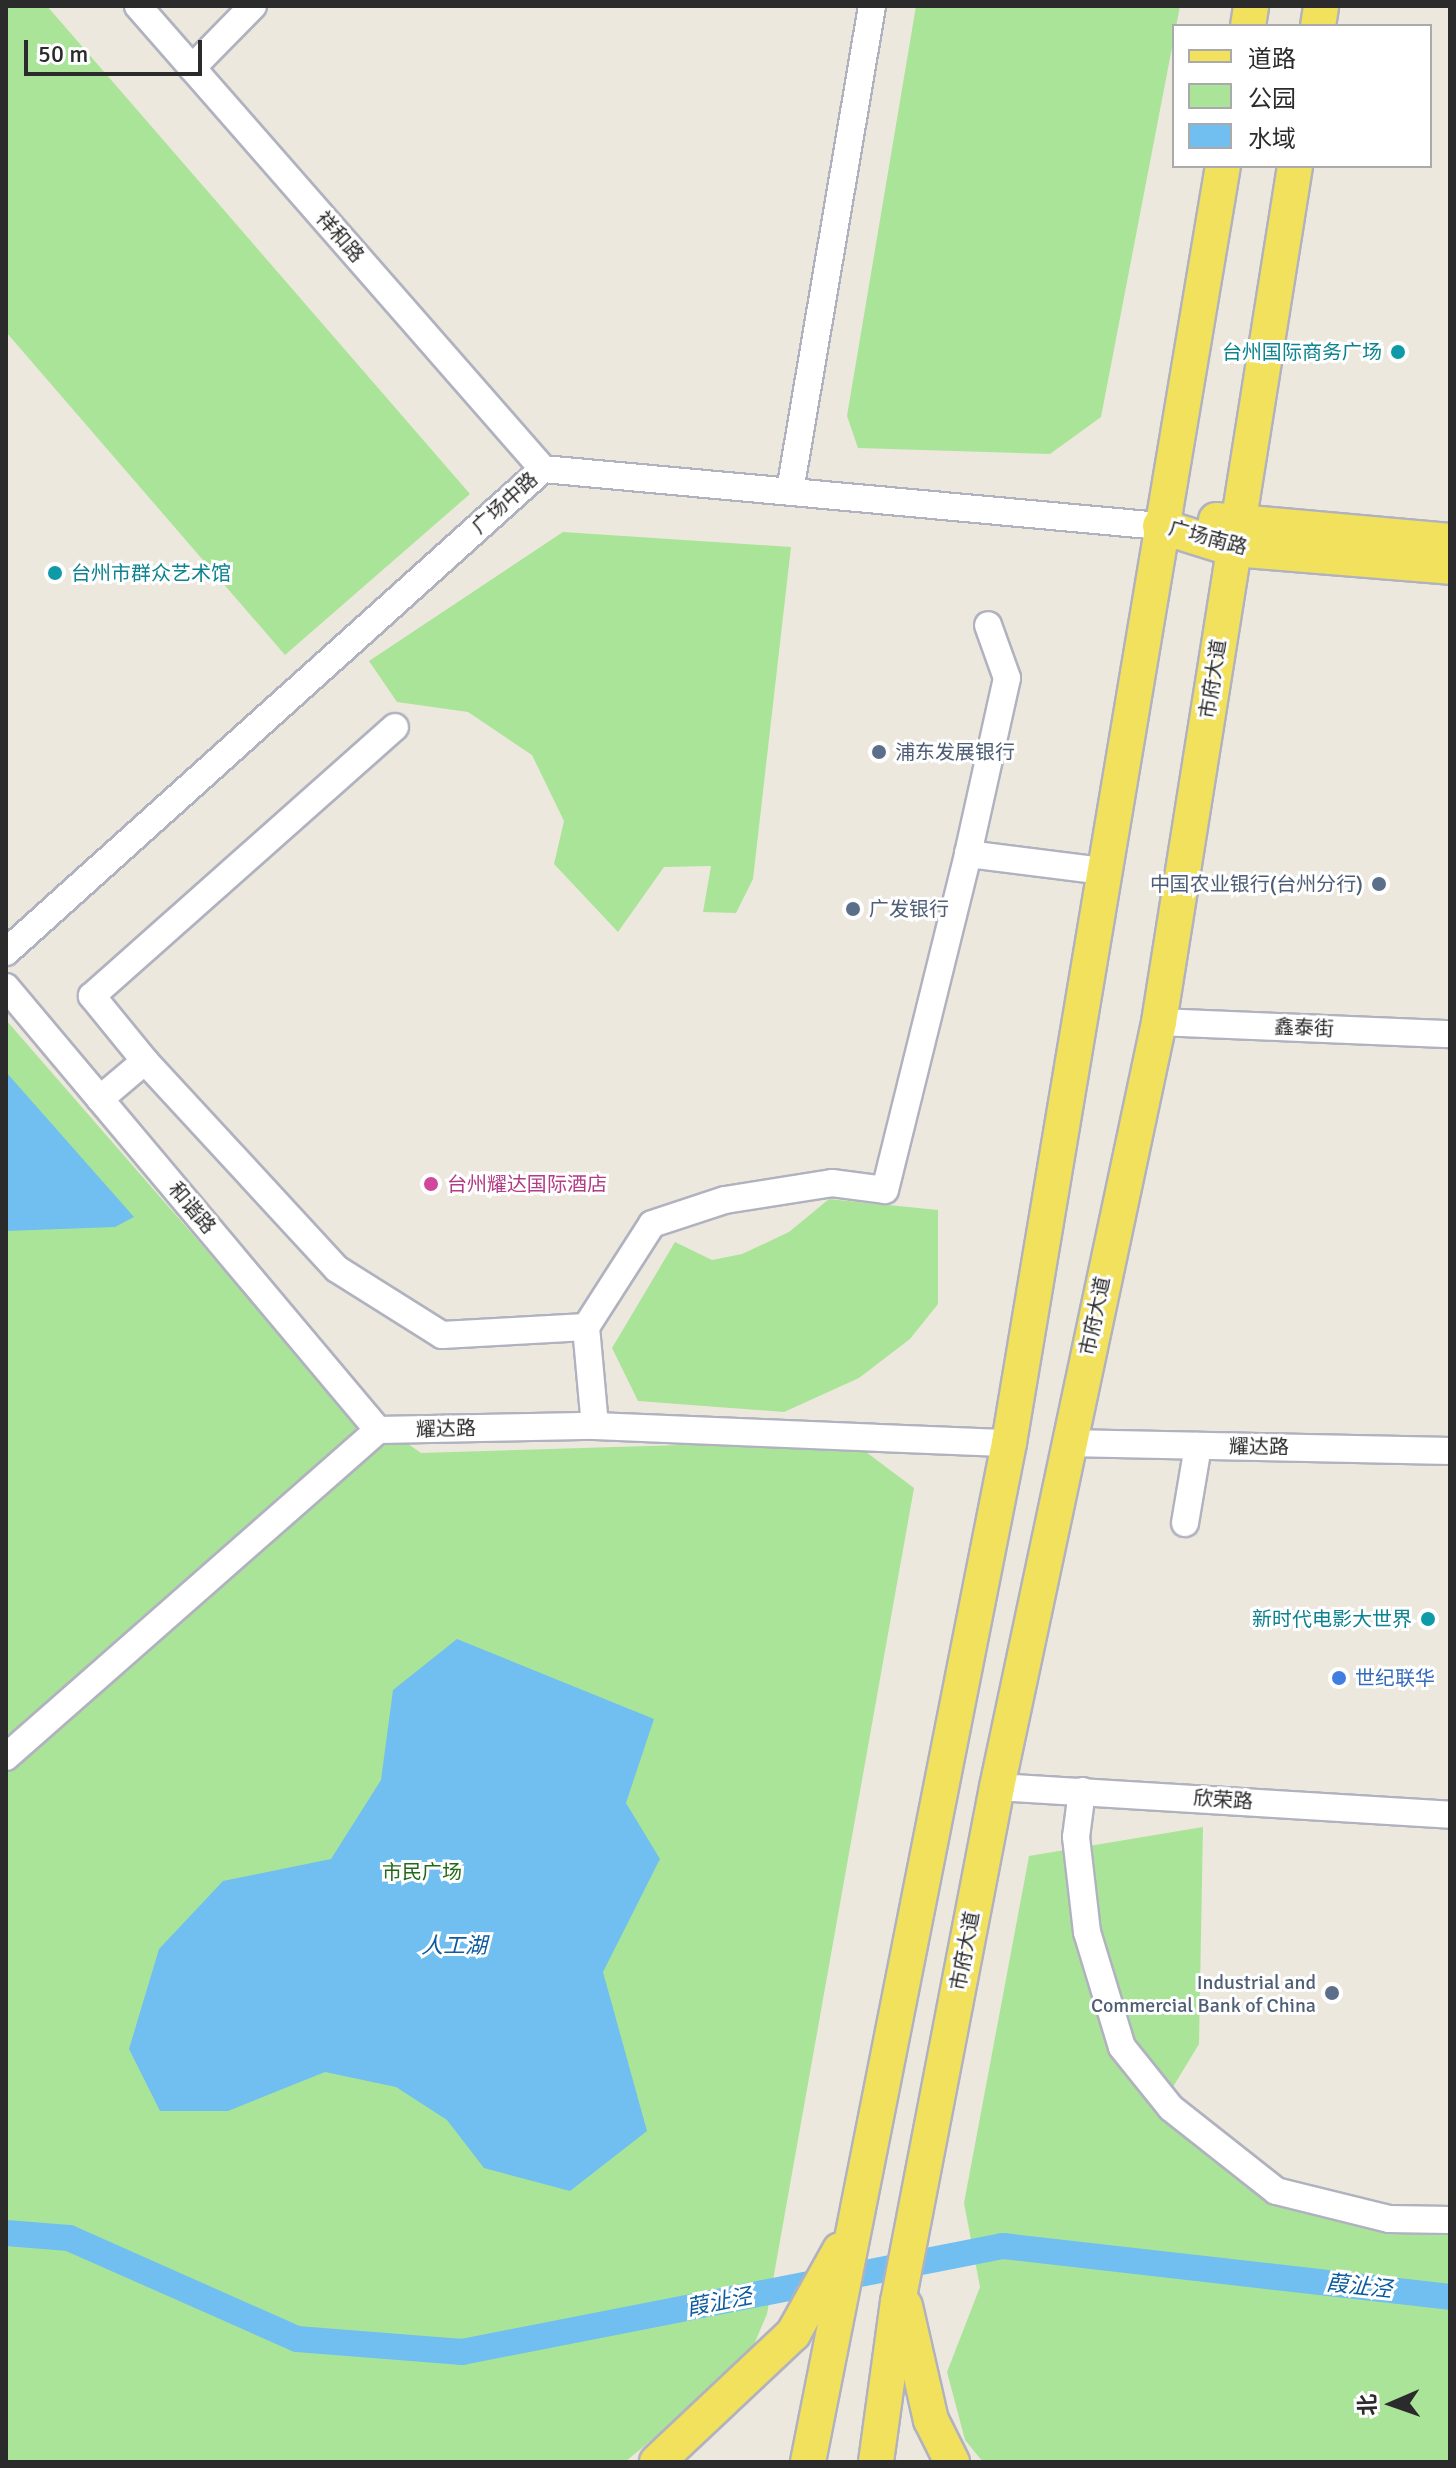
<!DOCTYPE html>
<html>
<head>
<meta charset="utf-8">
<style>
  body { margin:0 }
  #map { position:relative; width:1456px; height:2468px; overflow:hidden; background:#ede8dd; font-family:Signika,"Noto Sans SC",sans-serif }
  div>[style] { position:absolute }
  .green>* { inset:0; background:#aae499 }
  .water>* { inset:0; background:#70bff0 }
  .canal>* { height:26px; margin:-13px; padding:0 13px; transform-origin:13px; border-radius:13px; background:#70bff0 }
  .roads { filter:drop-shadow(2px 0 #b1b2bf) drop-shadow(-2px 0 #b1b2bf) drop-shadow(0 2px #b1b2bf) drop-shadow(0 -2px #b1b2bf) }
  .minor>* { height:26px; margin:-13px; padding:0 13px; transform-origin:13px; border-radius:13px; background:#fff }
  .major>* { height:34px; margin:-17px; padding:0 17px; transform-origin:17px; border-radius:17px; background:#f2e15d }
  .dots>* { width:22px; height:22px; translate:-50% -50%; box-sizing:border-box; border:4px solid #fff; border-radius:50% }
  span { translate:-50% -50%; white-space:nowrap; text-align:center; line-height:1.15; -webkit-text-stroke:6px #fff; paint-order:stroke }
  .street-label { font-size:20px; color:#2b2b2b }
  .culture-label { font-size:20px; color:#0d838f }
  .right { translate:-100% -50%; text-align:right }
  .left { translate:0 -50%; text-align:left }
  .service-label { font-size:20px; color:#4e5e75 }
  .hotel-label { font-size:20px; color:#b23c85 }
  .shop-label { font-size:20px; color:#366cbe }
  .park-label { font-size:20px; color:#216a1a }
  .water-label { font-size:22px; color:#0c5b9f; font-style:italic }
  .frame { position:absolute; inset:0; border:8px solid #2b2b2b; pointer-events:none }
  .legend { position:absolute; left:1172px; top:24px; width:260px; height:144px; box-sizing:border-box; background:#fff; border:2px solid #aaa; margin:0; padding:10px 14px; list-style:none; font-size:24px; color:#2b2b2b }
  .legend li { display:flex; align-items:center; gap:16px; height:40px }
  .legend b { width:40px; border:2px solid #aaa }
  .north { position:absolute; left:1352px; top:2364px; width:80px; height:80px; -webkit-text-stroke:6px #fff; paint-order:stroke; rotate:268deg; font-size:22px; font-weight:700; line-height:32px; text-align:center; color:#2b2b2b }
  .north::after { content:''; display:block; margin:auto; width:28px; height:36px; background:#2b2b2b; clip-path:polygon(50% 0,100% 100%,50% 72%,0 100%) }
  .scale { position:absolute; left:24px; top:40px; width:178px; height:36px; box-sizing:border-box; border:4px solid #2b2b2b; border-top:0; padding-left:10px; font-size:24px; line-height:28px; white-space:nowrap; color:#2b2b2b; -webkit-text-stroke:6px #fff; paint-order:stroke }
</style>
</head>
<body>
<div id="map">
  <div class="green">
    <div style="clip-path:polygon(6px 6px,47px 6px,470px 494px,285px 655px,6px 332px)"></div>
    <div style="clip-path:polygon(916px 6px,1180px 6px,1101px 417px,1050px 454px,858px 448px,847px 416px)"></div>
    <div style="clip-path:polygon(563px 532px,791px 547px,753px 879px,736px 913px,703px 912px,711px 866px,664px 867px,618px 932px,554px 864px,564px 821px,532px 755px,468px 712px,397px 702px,369px 661px)"></div>
    <div style="clip-path:polygon(6px 1020px,322px 1383px,421px 1453px,850px 1440px,914px 1488px,767px 2314px,747px 2361px,625px 2462px,6px 2462px)"></div>
    <div style="clip-path:polygon(829px 1199px,938px 1210px,938px 1304px,910px 1339px,859px 1378px,784px 1412px,638px 1401px,612px 1348px,675px 1242px,712px 1260px,742px 1254px,789px 1232px)"></div>
    <div style="clip-path:polygon(1203px 1827px,1199px 2044px,1162px 2105px,1267px 2203px,1450px 2216px,1450px 2462px,983px 2462px,965px 2440px,947px 2372px,980px 2287px,964px 2203px,1029px 1856px)"></div>
  </div>
  <div class="water">
    <div style="clip-path:polygon(6px 1072px,134px 1217px,115px 1227px,6px 1231px)"></div>
    <div style="clip-path:polygon(457px 1639px,654px 1719px,626px 1803px,660px 1859px,603px 1972px,647px 2131px,570px 2191px,484px 2168px,447px 2120px,396px 2087px,325px 2072px,228px 2111px,160px 2111px,129px 2049px,159px 1949px,223px 1881px,331px 1859px,381px 1780px,393px 1690px)"></div>
  </div>
  <div class="canal">
    <div style="left:6px;top:2233px;width:63px;rotate:4.5deg"></div>
    <div style="left:69px;top:2238px;width:249px;rotate:23.9deg"></div>
    <div style="left:297px;top:2339px;width:166px;rotate:4.5deg"></div>
    <div style="left:462px;top:2352px;width:551px;rotate:-11.09deg"></div>
    <div style="left:1003px;top:2246px;width:450px;rotate:6.5deg"></div>
  </div>
  <div class="roads">
    <div class="minor">
      <div style="left:138px;top:6px;width:615px;rotate:48.82deg"></div>
      <div style="left:192px;top:68px;width:87px;rotate:-45.5deg"></div>
      <div style="left:790px;top:491px;width:492px;rotate:-80.4deg"></div>
      <div style="left:968px;top:854px;width:180px;rotate:-77.5deg"></div>
      <div style="left:1007px;top:678px;width:56px;rotate:-109.7deg"></div>
      <div style="left:6px;top:952px;width:722px;rotate:-41.97deg"></div>
      <div style="left:543px;top:469px;width:620px;rotate:5.28deg"></div>
      <div style="left:6px;top:987px;width:578px;rotate:49.98deg"></div>
      <div style="left:1159px;top:1022px;width:291px;rotate:2.4deg"></div>
      <div style="left:145px;top:1061px;width:283px;rotate:47.3deg"></div>
      <div style="left:337px;top:1269px;width:124px;rotate:32.2deg"></div>
      <div style="left:442px;top:1335px;width:144px;rotate:-3.2deg"></div>
      <div style="left:100px;top:1099px;width:59px;rotate:-40.2deg"></div>
      <div style="left:145px;top:1061px;width:84px;rotate:-129.2deg"></div>
      <div style="left:92px;top:996px;width:405px;rotate:-41.6deg"></div>
      <div style="left:595px;top:1426px;width:99px;rotate:-95.2deg"></div>
      <div style="left:586px;top:1327px;width:122px;rotate:-57.3deg"></div>
      <div style="left:652px;top:1224px;width:77px;rotate:-18.2deg"></div>
      <div style="left:725px;top:1200px;width:108px;rotate:-9deg"></div>
      <div style="left:832px;top:1183px;width:53px;rotate:7.5deg"></div>
      <div style="left:885px;top:1190px;width:346px;rotate:-76.1deg"></div>
      <div style="left:968px;top:854px;width:136px;rotate:7.2deg"></div>
      <div style="left:1068px;top:1443px;width:382px;rotate:1.2deg"></div>
      <div style="left:1185px;top:1523px;width:78px;rotate:-80.4deg"></div>
      <div style="left:6px;top:1757px;width:495px;rotate:-41.3deg"></div>
      <div style="left:378px;top:1430px;width:217px;rotate:-1.1deg"></div>
      <div style="left:595px;top:1426px;width:414px;rotate:2.4deg"></div>
      <div style="left:997px;top:1787px;width:454px;rotate:3.5deg"></div>
      <div style="left:1082px;top:1791px;width:46px;rotate:97.4deg"></div>
      <div style="left:1076px;top:1837px;width:96px;rotate:83.4deg"></div>
      <div style="left:1087px;top:1932px;width:120px;rotate:73.1deg"></div>
      <div style="left:1122px;top:2047px;width:78px;rotate:51.2deg"></div>
      <div style="left:1171px;top:2108px;width:134px;rotate:38.3deg"></div>
      <div style="left:1276px;top:2191px;width:116px;rotate:13.9deg"></div>
      <div style="left:1389px;top:2219px;width:61px;rotate:0.9deg"></div>
    </div>
    <div class="major">
      <div style="left:1248px;top:26px;width:20px;rotate:-81deg"></div>
      <div style="left:1318px;top:26px;width:20px;rotate:-81deg"></div>
      <div style="left:1216px;top:520px;width:235px;rotate:5.1deg"></div>
      <div style="left:1160px;top:526px;width:77px;rotate:17.5deg"></div>
      <div style="left:1233px;top:549px;width:218px;rotate:4.7deg"></div>
      <div style="left:905px;top:2306px;width:117px;rotate:77.2deg"></div>
      <div style="left:931px;top:2420px;width:47px;rotate:63.4deg"></div>
      <div style="left:657px;top:2462px;width:187px;rotate:-43.3deg"></div>
      <div style="left:793px;top:2334px;width:96px;rotate:-60.8deg"></div>
      <div style="left:808px;top:2462px;width:1039px;rotate:-78.84deg"></div>
      <div style="left:1009px;top:1443px;width:1295px;rotate:-80.49deg"></div>
      <div style="left:876px;top:2462px;width:162px;rotate:-82.2deg"></div>
      <div style="left:898px;top:2302px;width:524px;rotate:-79.12deg"></div>
      <div style="left:997px;top:1787px;width:782px;rotate:-78.04deg"></div>
      <div style="left:1159px;top:1022px;width:867px;rotate:-80.97deg"></div>
    </div>
  </div>
  <div class="dots">
    <div style="left:1398px;top:352px;background:#0f9aa8"></div>
    <div style="left:55px;top:573px;background:#0f9aa8"></div>
    <div style="left:879px;top:752px;background:#5c6f8a"></div>
    <div style="left:1379px;top:884px;background:#5c6f8a"></div>
    <div style="left:853px;top:909px;background:#5c6f8a"></div>
    <div style="left:431px;top:1184px;background:#d1479c"></div>
    <div style="left:1428px;top:1619px;background:#0f9aa8"></div>
    <div style="left:1339px;top:1678px;background:#3f7fe0"></div>
    <div style="left:1332px;top:1993px;background:#5c6f8a"></div>
  </div>
  <div class="street-label">
    <span style="left:340px;top:237px;rotate:49deg">祥和路</span>
    <span style="left:505px;top:503px;rotate:-42deg">广场中路</span>
    <span style="left:1208px;top:538px;rotate:15deg">广场南路</span>
    <span style="left:1213px;top:679px;rotate:-81deg">市府大道</span>
    <span style="left:1304px;top:1028px;rotate:2deg">鑫泰街</span>
    <span style="left:192px;top:1208px;rotate:50deg">和谐路</span>
    <span style="left:1095px;top:1316px;rotate:-78deg">市府大道</span>
    <span style="left:446px;top:1429px;rotate:-1deg">耀达路</span>
    <span style="left:1259px;top:1447px;rotate:1deg">耀达路</span>
    <span style="left:1223px;top:1800px;rotate:4deg">欣荣路</span>
    <span style="left:965px;top:1951px;rotate:-79deg">市府大道</span>
  </div>
  <div class="culture-label">
    <span class="right" style="left:1382px;top:352px">台州国际商务广场</span>
    <span class="left" style="left:71px;top:573px">台州市群众艺术馆</span>
    <span class="right" style="left:1412px;top:1619px">新时代电影大世界</span>
  </div>
  <div class="service-label">
    <span class="left" style="left:895px;top:752px">浦东发展银行</span>
    <span class="right" style="left:1363px;top:884px">中国农业银行(台州分行)</span>
    <span class="left" style="left:869px;top:909px">广发银行</span>
    <span class="right" style="left:1316px;top:1994px">Industrial and<br>Commercial Bank of China</span>
  </div>
  <div class="hotel-label">
    <span class="left" style="left:447px;top:1184px">台州耀达国际酒店</span>
  </div>
  <div class="shop-label">
    <span class="left" style="left:1355px;top:1678px">世纪联华</span>
  </div>
  <div class="park-label">
    <span style="left:422px;top:1872px">市民广场</span>
  </div>
  <div class="water-label">
    <span style="left:454px;top:1946px">人工湖</span>
    <span style="left:1359px;top:2286px;rotate:6deg">葭沚泾</span>
    <span style="left:719px;top:2302px;rotate:-11deg">葭沚泾</span>
  </div>
  <div class="frame"></div>
  <ul class="legend">
  <li><b style="height:10px;background:#f2e15d"></b>道路</li>
  <li><b style="height:22px;background:#aae499"></b>公园</li>
  <li><b style="height:22px;background:#70bff0"></b>水域</li>
  </ul>
  <div class="north">北</div>
  <div class="scale">50 m</div>
</div>
</body>
</html>
